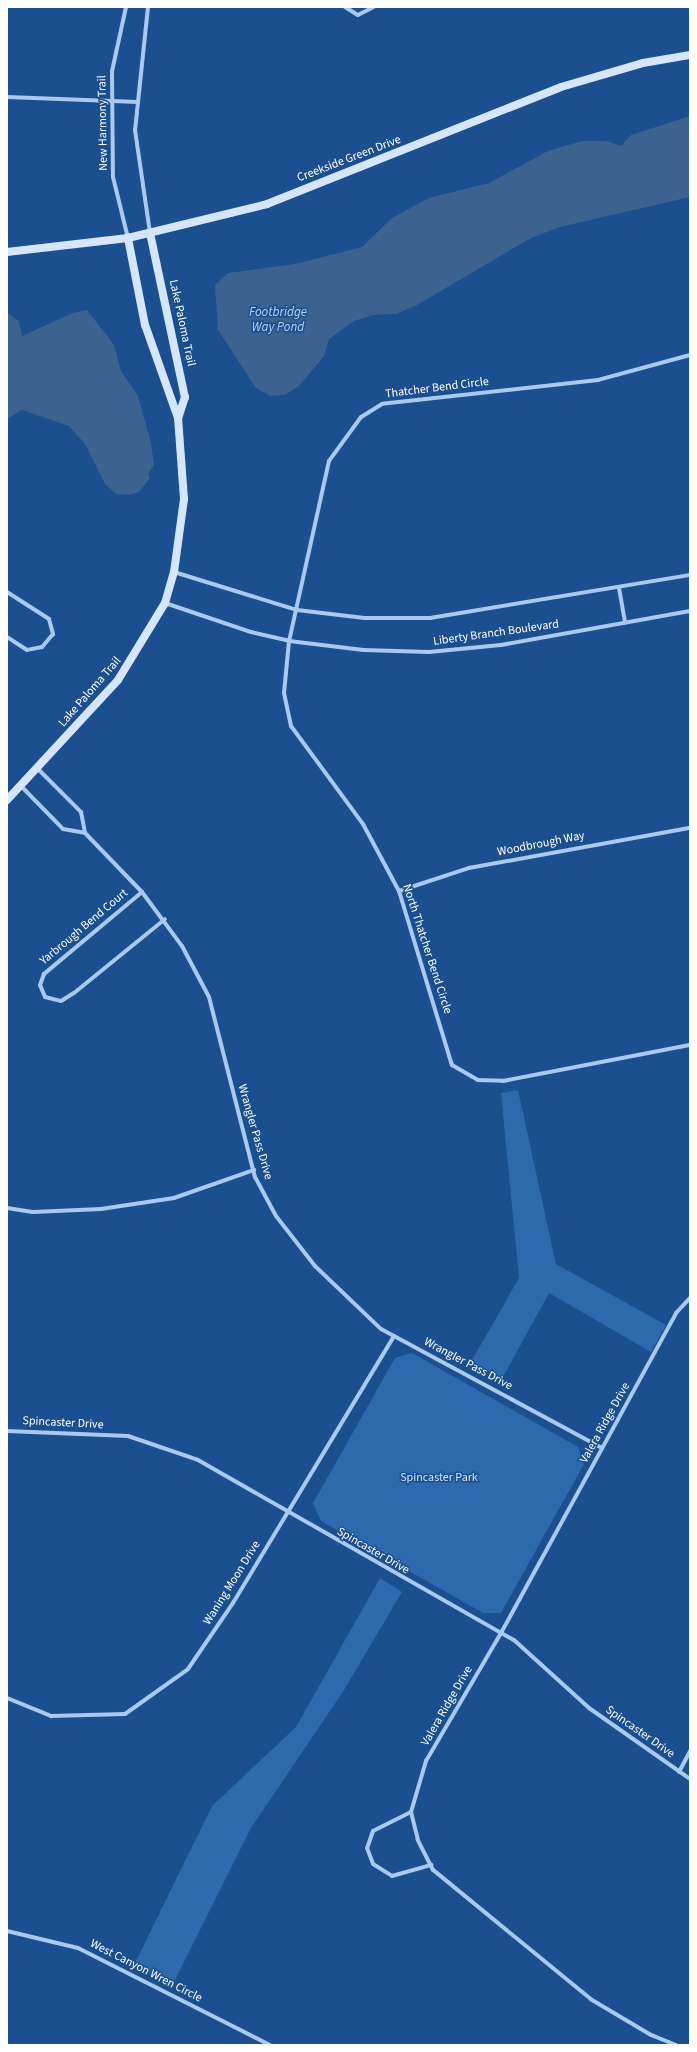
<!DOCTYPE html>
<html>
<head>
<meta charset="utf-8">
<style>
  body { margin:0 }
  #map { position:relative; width:697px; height:2052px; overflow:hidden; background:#1b4f8f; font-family:"Source Sans 3",sans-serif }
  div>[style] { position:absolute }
  .green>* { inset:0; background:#2e69ad }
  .water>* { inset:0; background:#3c6290 }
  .street>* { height:4px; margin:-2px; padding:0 2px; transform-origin:2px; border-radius:2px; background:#a9c9ee }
  .secondary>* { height:8px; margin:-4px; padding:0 4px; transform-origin:4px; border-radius:4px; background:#d6e6fa }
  span { translate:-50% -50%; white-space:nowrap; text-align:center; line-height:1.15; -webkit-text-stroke:3px #1b4f8f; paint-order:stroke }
  .street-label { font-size:12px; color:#fff }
  .park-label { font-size:12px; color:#cfe3fa }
  .water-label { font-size:13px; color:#b5d3f5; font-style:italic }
  .frame { position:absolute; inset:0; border:8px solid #fff; pointer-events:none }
</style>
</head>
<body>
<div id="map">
  <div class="green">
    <div style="clip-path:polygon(518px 1090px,556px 1264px,666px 1325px,651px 1352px,549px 1293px,502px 1379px,471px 1362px,519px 1278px,501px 1093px)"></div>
    <div style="clip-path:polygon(412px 1353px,578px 1447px,584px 1464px,501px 1613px,483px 1613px,321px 1521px,313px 1503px,395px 1358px)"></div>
    <div style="clip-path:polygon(380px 1578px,402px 1592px,344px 1690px,251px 1828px,173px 1984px,134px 1965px,212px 1806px,296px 1727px)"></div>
  </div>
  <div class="water">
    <div style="clip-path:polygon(690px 116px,690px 197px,560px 227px,531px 238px,417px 305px,396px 314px,373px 315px,354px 321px,329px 339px,324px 356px,299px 386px,285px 395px,270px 396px,256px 388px,218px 330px,215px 285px,228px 273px,295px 264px,362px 247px,392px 218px,429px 198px,489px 183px,548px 151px,582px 141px,606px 141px,621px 146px,631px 135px)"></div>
    <div style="clip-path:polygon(87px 310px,114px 345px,121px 371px,138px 396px,151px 443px,154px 465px,148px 474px,150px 478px,139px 492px,130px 495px,116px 494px,105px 484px,85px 444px,69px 426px,22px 410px,7px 419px,7px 313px,19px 321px,22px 336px,73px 313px)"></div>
  </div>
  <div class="street">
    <div style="left:126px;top:7px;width:66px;rotate:102.3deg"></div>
    <div style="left:112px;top:71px;width:106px;rotate:89.5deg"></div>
    <div style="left:113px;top:177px;width:63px;rotate:76.2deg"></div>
    <div style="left:148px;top:7px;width:124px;rotate:96deg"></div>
    <div style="left:135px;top:130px;width:104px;rotate:81.7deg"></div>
    <div style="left:345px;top:7px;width:15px;rotate:32deg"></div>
    <div style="left:358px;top:15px;width:18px;rotate:-27deg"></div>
    <div style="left:7px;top:97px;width:131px;rotate:2.2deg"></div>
    <div style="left:690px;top:355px;width:95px;rotate:164.8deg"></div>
    <div style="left:598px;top:380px;width:217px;rotate:173.7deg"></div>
    <div style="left:382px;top:404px;width:25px;rotate:148deg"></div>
    <div style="left:361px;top:417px;width:54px;rotate:126deg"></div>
    <div style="left:329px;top:461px;width:184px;rotate:102.5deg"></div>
    <div style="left:289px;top:641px;width:52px;rotate:95.5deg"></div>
    <div style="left:284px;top:693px;width:34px;rotate:78deg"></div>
    <div style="left:291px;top:726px;width:122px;rotate:53.7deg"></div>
    <div style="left:363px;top:824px;width:76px;rotate:61.8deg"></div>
    <div style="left:399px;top:891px;width:182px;rotate:73.1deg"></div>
    <div style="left:452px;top:1065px;width:30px;rotate:30deg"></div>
    <div style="left:478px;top:1080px;width:25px;rotate:2deg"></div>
    <div style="left:503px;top:1081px;width:190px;rotate:-10.9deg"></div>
    <div style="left:174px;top:572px;width:129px;rotate:17.2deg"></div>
    <div style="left:297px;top:610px;width:68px;rotate:6.7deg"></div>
    <div style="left:365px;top:618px;width:65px"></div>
    <div style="left:430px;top:618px;width:264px;rotate:-9.4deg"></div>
    <div style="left:619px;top:588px;width:35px;rotate:80deg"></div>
    <div style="left:7px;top:592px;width:50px;rotate:32.7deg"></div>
    <div style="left:49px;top:619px;width:16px;rotate:75deg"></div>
    <div style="left:53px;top:634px;width:17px;rotate:130deg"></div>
    <div style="left:42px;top:647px;width:15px;rotate:169deg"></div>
    <div style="left:27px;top:650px;width:24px;rotate:-147deg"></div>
    <div style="left:165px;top:603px;width:91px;rotate:18.6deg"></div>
    <div style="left:251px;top:632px;width:39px;rotate:13deg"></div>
    <div style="left:289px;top:641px;width:75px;rotate:6.9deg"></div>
    <div style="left:363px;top:650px;width:66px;rotate:1.7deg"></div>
    <div style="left:429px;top:652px;width:72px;rotate:-5.6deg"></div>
    <div style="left:501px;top:645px;width:192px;rotate:-10.2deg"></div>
    <div style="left:38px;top:769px;width:61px;rotate:45deg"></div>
    <div style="left:81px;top:812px;width:21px;rotate:79deg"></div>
    <div style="left:85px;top:833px;width:82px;rotate:46deg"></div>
    <div style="left:142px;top:892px;width:67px;rotate:53.5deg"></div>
    <div style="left:182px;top:946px;width:58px;rotate:62.1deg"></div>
    <div style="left:209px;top:997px;width:186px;rotate:75.7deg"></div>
    <div style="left:255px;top:1177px;width:44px;rotate:61.7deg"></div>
    <div style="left:276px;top:1216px;width:63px;rotate:52deg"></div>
    <div style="left:315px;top:1266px;width:91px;rotate:43.7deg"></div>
    <div style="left:381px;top:1329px;width:251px;rotate:28.3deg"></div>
    <div style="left:21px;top:786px;width:60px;rotate:45.7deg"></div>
    <div style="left:63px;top:829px;width:22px;rotate:10deg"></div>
    <div style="left:399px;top:891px;width:74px;rotate:-18.2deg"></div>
    <div style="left:469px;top:868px;width:225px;rotate:-10.3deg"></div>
    <div style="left:142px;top:892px;width:128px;rotate:140.1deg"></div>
    <div style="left:44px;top:974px;width:12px;rotate:110deg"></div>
    <div style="left:40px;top:985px;width:13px;rotate:67deg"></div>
    <div style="left:45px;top:997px;width:16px;rotate:14deg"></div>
    <div style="left:61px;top:1001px;width:15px;rotate:-32deg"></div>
    <div style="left:74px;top:993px;width:117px;rotate:-39.1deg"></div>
    <div style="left:7px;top:1208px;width:26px;rotate:9deg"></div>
    <div style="left:33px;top:1212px;width:68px;rotate:-2.5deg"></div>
    <div style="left:101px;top:1209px;width:74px;rotate:-8.6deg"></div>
    <div style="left:174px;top:1198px;width:85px;rotate:-19.3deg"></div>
    <div style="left:7px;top:1431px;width:121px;rotate:2.4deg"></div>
    <div style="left:128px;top:1436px;width:74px;rotate:18.9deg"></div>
    <div style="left:198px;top:1460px;width:364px;rotate:29.7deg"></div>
    <div style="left:514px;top:1640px;width:101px;rotate:42.2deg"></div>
    <div style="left:589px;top:1708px;width:123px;rotate:35.1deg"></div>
    <div style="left:7px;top:1698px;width:48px;rotate:22.2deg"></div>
    <div style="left:51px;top:1716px;width:74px;rotate:-1.5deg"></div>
    <div style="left:125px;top:1714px;width:77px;rotate:-35.5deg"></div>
    <div style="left:188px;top:1669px;width:80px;rotate:-55.7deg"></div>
    <div style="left:233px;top:1603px;width:312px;rotate:-58.9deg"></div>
    <div style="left:679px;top:1772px;width:24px;rotate:-62deg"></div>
    <div style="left:411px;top:1812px;width:42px;rotate:153.4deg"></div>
    <div style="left:373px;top:1831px;width:18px;rotate:109deg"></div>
    <div style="left:367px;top:1848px;width:17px;rotate:69deg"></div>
    <div style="left:373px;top:1864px;width:22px;rotate:32deg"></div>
    <div style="left:392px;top:1876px;width:41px;rotate:-15.8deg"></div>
    <div style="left:7px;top:1931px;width:73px;rotate:13.5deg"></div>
    <div style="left:78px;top:1948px;width:215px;rotate:26.8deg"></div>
    <div style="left:676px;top:2045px;width:27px;rotate:-158deg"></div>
    <div style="left:651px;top:2035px;width:69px;rotate:-149.3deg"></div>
    <div style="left:592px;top:2000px;width:205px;rotate:-140.7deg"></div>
    <div style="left:433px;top:1870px;width:34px;rotate:-117deg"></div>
    <div style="left:418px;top:1840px;width:29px;rotate:-104deg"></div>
    <div style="left:411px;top:1812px;width:53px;rotate:-73.6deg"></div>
    <div style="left:426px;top:1761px;width:148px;rotate:-59.6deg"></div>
    <div style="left:501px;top:1633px;width:365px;rotate:-61.3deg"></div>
    <div style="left:676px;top:1313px;width:21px;rotate:-47deg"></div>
  </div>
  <div class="secondary">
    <div style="left:150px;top:233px;width:168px;rotate:78deg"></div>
    <div style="left:185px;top:397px;width:22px;rotate:108deg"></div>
    <div style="left:7px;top:252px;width:122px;rotate:-6.6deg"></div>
    <div style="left:128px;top:238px;width:143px;rotate:-13.7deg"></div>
    <div style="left:267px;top:204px;width:316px;rotate:-21.7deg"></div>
    <div style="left:561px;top:87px;width:85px;rotate:-16.3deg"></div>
    <div style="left:643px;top:63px;width:48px;rotate:-9.7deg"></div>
    <div style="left:7px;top:800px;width:163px;rotate:-47.2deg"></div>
    <div style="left:118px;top:680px;width:90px;rotate:-58.6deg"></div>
    <div style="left:165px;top:603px;width:32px;rotate:-74deg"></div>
    <div style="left:174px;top:572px;width:74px;rotate:-82.2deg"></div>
    <div style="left:184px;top:499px;width:81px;rotate:-94.2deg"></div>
    <div style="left:178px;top:418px;width:99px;rotate:-109.5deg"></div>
    <div style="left:145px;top:325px;width:89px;rotate:-101.1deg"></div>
  </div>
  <div class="street-label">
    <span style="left:103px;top:123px;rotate:-91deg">New Harmony Trail</span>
    <span style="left:349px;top:159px;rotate:-21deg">Creekside Green Drive</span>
    <span style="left:182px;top:323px;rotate:78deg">Lake Paloma Trail</span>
    <span style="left:437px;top:388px;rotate:-7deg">Thatcher Bend Circle</span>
    <span style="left:496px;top:633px;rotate:-8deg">Liberty Branch Boulevard</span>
    <span style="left:90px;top:692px;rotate:-49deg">Lake Paloma Trail</span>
    <span style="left:541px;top:844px;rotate:-11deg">Woodbrough Way</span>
    <span style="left:84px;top:927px;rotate:-40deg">Yarbrough Bend Court</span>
    <span style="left:427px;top:949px;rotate:72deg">North Thatcher Bend Circle</span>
    <span style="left:255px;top:1132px;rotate:74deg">Wrangler Pass Drive</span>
    <span style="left:468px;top:1364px;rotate:28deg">Wrangler Pass Drive</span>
    <span style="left:63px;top:1423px;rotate:3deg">Spincaster Drive</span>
    <span style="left:605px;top:1423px;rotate:-61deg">Valera Ridge Drive</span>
    <span style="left:373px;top:1551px;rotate:30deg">Spincaster Drive</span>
    <span style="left:232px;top:1583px;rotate:-58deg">Waning Moon Drive</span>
    <span style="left:447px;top:1706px;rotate:-60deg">Valera Ridge Drive</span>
    <span style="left:640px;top:1732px;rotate:35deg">Spincaster Drive</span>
    <span style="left:146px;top:1971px;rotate:27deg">West Canyon Wren Circle</span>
  </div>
  <div class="park-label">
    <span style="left:439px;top:1478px">Spincaster Park</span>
  </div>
  <div class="water-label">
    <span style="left:278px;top:320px">Footbridge<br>Way Pond</span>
  </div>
  <div class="frame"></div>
</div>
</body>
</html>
